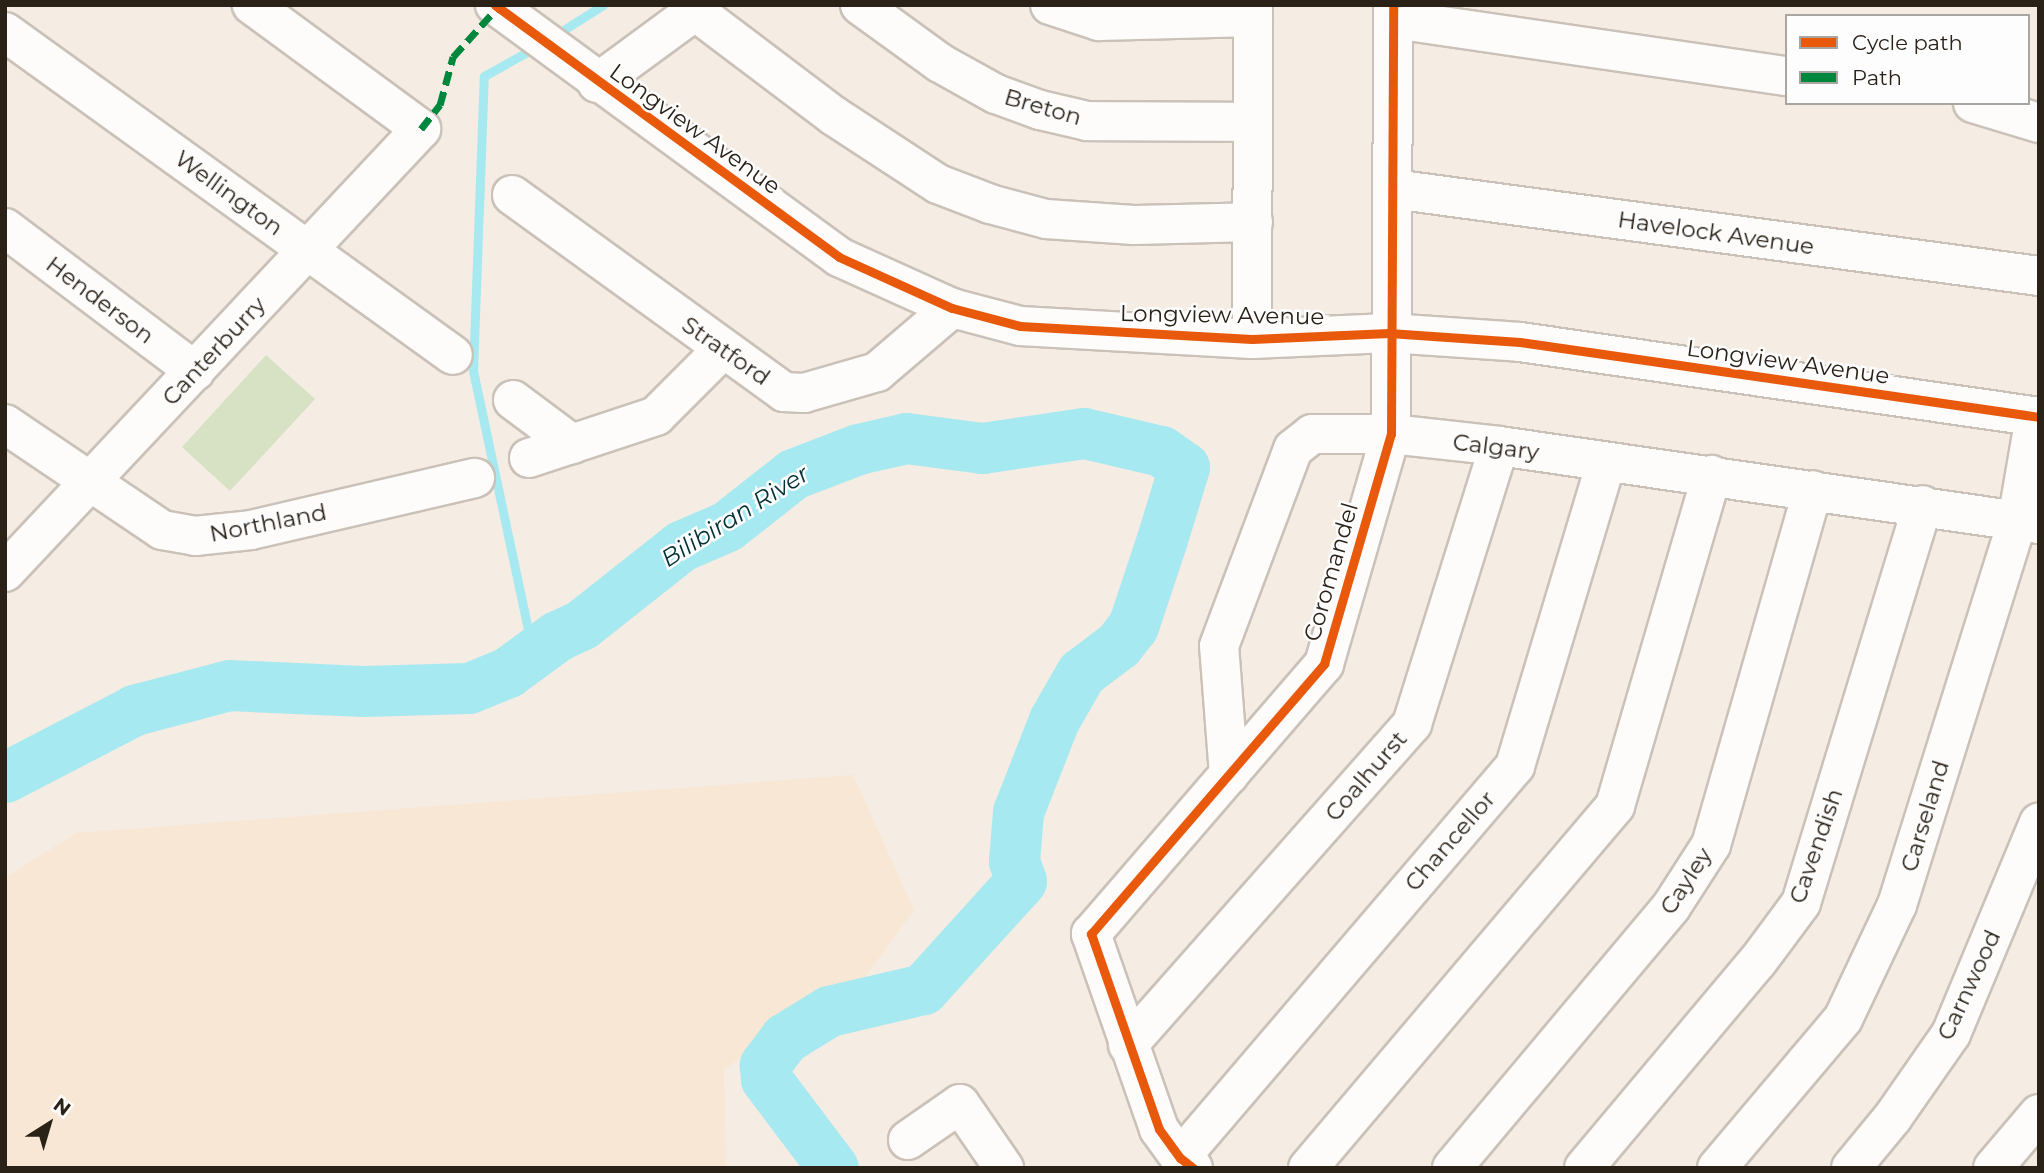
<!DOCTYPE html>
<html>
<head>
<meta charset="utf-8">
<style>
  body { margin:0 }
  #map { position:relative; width:2044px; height:1173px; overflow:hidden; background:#f5ece3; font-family:Montserrat,sans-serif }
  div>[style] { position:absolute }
  .built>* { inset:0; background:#f8e7d4 }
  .green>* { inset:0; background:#d6e2c3 }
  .stream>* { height:9px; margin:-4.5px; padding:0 4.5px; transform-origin:4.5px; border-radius:4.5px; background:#a7e9f0 }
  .river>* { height:51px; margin:-25.5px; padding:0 25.5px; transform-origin:25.5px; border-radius:25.5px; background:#a7e9f0 }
  .roads { filter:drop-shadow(2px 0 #cac1b8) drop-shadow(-2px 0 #cac1b8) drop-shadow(0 2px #cac1b8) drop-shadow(0 -2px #cac1b8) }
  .minor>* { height:38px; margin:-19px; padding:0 19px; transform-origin:19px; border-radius:19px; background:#fefcfb }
  .quiet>* { height:7px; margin-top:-3.5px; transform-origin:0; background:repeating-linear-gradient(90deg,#00873e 0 14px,transparent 0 21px) }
  .cycleway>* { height:9px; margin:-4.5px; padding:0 4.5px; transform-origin:4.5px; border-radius:4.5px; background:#e8590c }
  span { translate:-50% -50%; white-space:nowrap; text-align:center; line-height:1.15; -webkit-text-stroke:5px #fdfdfd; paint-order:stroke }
  .street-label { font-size:23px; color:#2a2117 }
  .water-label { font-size:24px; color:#003136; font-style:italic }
  .frame { position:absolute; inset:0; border:7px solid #2a2117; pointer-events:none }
  .legend { position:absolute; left:1785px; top:14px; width:245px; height:91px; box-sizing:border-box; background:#fdfdfd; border:2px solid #a9a5a1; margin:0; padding:9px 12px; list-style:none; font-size:21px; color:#2a2117 }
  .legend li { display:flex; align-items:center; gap:14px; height:35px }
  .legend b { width:35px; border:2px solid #a9a5a1 }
  .north { position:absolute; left:14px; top:1089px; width:70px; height:70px; -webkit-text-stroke:5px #fdfdfd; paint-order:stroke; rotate:37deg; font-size:19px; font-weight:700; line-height:28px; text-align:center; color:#2a2117 }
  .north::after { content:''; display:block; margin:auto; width:24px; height:32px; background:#2a2117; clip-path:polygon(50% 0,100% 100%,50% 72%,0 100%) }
</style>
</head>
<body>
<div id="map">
  <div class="built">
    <div style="clip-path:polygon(853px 775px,914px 910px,859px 985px,724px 1069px,726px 1168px,5px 1168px,5px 878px,76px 833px)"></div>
  </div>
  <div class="green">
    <div style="clip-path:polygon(266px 355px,315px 399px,230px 491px,182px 447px)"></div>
  </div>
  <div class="stream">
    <div style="left:554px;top:36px;width:58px;rotate:-32.3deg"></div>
    <div style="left:533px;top:653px;width:288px;rotate:-102deg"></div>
    <div style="left:473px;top:371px;width:295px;rotate:-87.9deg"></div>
    <div style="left:484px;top:76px;width:60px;rotate:-29.1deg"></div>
  </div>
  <div class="river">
    <div style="left:5px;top:777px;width:145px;rotate:-27.4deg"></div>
    <div style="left:134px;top:710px;width:98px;rotate:-14.7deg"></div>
    <div style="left:229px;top:685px;width:134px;rotate:2.6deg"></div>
    <div style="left:363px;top:691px;width:106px;rotate:-1.6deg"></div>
    <div style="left:469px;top:688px;width:42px;rotate:-22.3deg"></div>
    <div style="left:508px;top:672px;width:61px;rotate:-36.3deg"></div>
    <div style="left:557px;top:636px;width:26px;rotate:-25deg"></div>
    <div style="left:581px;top:625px;width:127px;rotate:-38.3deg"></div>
    <div style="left:681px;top:546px;width:50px;rotate:-23.5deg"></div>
    <div style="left:727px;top:526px;width:84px;rotate:-38.2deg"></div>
    <div style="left:793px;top:474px;width:70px;rotate:-21deg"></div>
    <div style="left:858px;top:449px;width:49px;rotate:-12.9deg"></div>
    <div style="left:906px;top:438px;width:77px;rotate:7.5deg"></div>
    <div style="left:982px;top:448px;width:103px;rotate:-8.4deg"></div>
    <div style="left:1084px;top:433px;width:79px;rotate:13.2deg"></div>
    <div style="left:1161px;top:451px;width:28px;rotate:35deg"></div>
    <div style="left:1184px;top:467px;width:78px;rotate:107deg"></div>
    <div style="left:1161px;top:542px;width:89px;rotate:108.4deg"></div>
    <div style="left:1133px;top:626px;width:24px;rotate:128deg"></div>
    <div style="left:1118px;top:645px;width:46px;rotate:142.9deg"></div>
    <div style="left:1081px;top:673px;width:54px;rotate:119.9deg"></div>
    <div style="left:1054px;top:720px;width:99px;rotate:111.4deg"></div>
    <div style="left:1018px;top:812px;width:49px;rotate:94.7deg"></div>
    <div style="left:1014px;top:861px;width:21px;rotate:71deg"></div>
    <div style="left:1021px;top:881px;width:146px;rotate:132.2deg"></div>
    <div style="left:923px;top:989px;width:97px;rotate:166.8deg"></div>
    <div style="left:829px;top:1011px;width:52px;rotate:148.5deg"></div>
    <div style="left:785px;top:1038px;width:34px;rotate:127deg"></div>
    <div style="left:765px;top:1065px;width:14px;rotate:86deg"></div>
    <div style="left:766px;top:1079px;width:111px;rotate:53deg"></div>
  </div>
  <div class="roads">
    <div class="minor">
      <div style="left:495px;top:5px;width:426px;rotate:36.2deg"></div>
      <div style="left:839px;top:257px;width:124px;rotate:24.3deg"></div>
      <div style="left:952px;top:308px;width:70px;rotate:14.8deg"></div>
      <div style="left:1020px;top:326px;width:232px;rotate:3.2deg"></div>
      <div style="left:1252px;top:339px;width:137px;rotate:-2.5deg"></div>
      <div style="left:1389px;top:333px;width:131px;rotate:3.9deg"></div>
      <div style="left:1520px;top:342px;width:524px;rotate:8.22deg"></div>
      <div style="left:860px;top:5px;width:99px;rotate:35.9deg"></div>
      <div style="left:940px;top:63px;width:64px;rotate:29deg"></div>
      <div style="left:996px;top:94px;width:47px;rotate:20deg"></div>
      <div style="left:1040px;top:110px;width:48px;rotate:13.2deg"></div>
      <div style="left:1087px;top:121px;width:165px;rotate:0.3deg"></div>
      <div style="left:1050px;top:5px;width:52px;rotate:18.1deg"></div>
      <div style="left:1099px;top:21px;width:154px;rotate:-1.5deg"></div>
      <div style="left:695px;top:11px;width:174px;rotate:37.1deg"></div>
      <div style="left:834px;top:116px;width:124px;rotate:33.2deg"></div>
      <div style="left:938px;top:184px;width:56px;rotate:21deg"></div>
      <div style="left:990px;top:204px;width:58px;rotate:15deg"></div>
      <div style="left:1046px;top:219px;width:88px;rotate:3.9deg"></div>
      <div style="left:1134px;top:225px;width:119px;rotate:-1.4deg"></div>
      <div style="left:1394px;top:19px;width:397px;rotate:8.3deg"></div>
      <div style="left:5px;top:32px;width:552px;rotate:35.79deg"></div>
      <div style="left:597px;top:83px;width:132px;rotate:-36.3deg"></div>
      <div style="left:1973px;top:103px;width:69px;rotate:16.9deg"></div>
      <div style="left:1393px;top:189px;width:652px;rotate:7.67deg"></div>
      <div style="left:512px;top:195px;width:336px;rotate:35.9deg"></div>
      <div style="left:784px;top:392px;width:20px;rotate:3deg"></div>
      <div style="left:804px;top:393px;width:76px;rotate:-16deg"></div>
      <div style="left:877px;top:372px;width:99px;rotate:-40.5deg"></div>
      <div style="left:5px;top:228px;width:238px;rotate:37deg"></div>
      <div style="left:1252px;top:339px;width:334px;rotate:-89.8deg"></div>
      <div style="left:513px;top:400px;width:74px;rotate:36.7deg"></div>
      <div style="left:5px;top:424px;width:189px;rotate:34deg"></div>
      <div style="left:162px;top:530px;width:34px;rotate:10deg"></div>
      <div style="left:195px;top:536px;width:56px;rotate:-6.1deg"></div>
      <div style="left:251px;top:530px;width:230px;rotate:-13.1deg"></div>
      <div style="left:529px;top:458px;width:134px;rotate:-18.3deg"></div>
      <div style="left:656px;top:416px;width:93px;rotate:-45deg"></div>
      <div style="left:5px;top:572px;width:608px;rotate:-46.8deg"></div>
      <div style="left:421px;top:129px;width:210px;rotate:-143.7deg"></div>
      <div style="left:1229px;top:775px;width:129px;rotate:-94.4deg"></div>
      <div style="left:1219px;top:646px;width:210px;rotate:-69.4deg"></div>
      <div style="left:1293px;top:449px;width:24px;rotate:-38deg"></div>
      <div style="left:1312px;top:434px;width:79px"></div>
      <div style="left:1391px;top:434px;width:109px;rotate:6.3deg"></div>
      <div style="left:1499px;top:446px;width:546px;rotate:8.22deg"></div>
      <div style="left:1128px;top:1045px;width:429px;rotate:-48.5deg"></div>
      <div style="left:1412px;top:724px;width:291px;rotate:-72.6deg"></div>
      <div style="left:908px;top:1140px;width:63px;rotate:-34.7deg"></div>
      <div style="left:960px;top:1104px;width:78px;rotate:55.5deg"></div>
      <div style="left:1180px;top:1158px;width:516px;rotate:-49.48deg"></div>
      <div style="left:1515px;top:766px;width:317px;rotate:-73.3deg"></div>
      <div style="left:1193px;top:1168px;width:16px;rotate:-142deg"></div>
      <div style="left:1180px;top:1158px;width:36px;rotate:-126deg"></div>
      <div style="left:1159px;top:1129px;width:207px;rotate:-109.2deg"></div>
      <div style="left:1091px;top:934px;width:357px;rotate:-49.2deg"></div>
      <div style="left:1324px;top:664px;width:240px;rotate:-73.8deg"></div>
      <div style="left:1391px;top:434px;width:429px;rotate:-89.7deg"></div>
      <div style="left:1308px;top:1168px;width:475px;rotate:-49.7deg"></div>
      <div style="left:1615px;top:806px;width:345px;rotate:-73.7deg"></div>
      <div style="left:1452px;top:1168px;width:341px;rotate:-50deg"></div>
      <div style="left:1671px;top:907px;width:74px;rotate:-57.2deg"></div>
      <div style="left:1711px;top:845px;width:369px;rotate:-74deg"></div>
      <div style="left:1584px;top:1168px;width:270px;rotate:-50deg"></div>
      <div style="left:1758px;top:961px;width:72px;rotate:-53.4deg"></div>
      <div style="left:1801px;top:903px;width:416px;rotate:-73deg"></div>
      <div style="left:1717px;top:1168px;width:195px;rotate:-49.8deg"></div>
      <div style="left:1843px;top:1019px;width:126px;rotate:-64.7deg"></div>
      <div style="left:1897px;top:905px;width:402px;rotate:-72.6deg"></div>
      <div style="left:2017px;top:521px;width:106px;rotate:-80.2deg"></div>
      <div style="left:1851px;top:1168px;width:66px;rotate:-50.5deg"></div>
      <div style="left:1893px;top:1117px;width:101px;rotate:-55.1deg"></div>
      <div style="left:1951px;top:1034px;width:229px;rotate:-67.4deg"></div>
      <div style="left:1993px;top:1168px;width:71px;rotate:-49.6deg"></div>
    </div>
  </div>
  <div class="quiet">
    <div style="left:421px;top:129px;width:31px;rotate:-52deg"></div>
    <div style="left:440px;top:105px;width:50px;rotate:-74.8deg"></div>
    <div style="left:453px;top:57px;width:67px;rotate:-48deg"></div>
  </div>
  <div class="cycleway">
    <div style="left:495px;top:5px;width:426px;rotate:36.2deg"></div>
    <div style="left:839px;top:257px;width:124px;rotate:24.3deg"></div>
    <div style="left:952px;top:308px;width:70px;rotate:14.8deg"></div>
    <div style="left:1020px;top:326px;width:232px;rotate:3.2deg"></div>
    <div style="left:1252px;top:339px;width:137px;rotate:-2.5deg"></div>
    <div style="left:1389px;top:333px;width:131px;rotate:3.9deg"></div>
    <div style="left:1520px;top:342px;width:524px;rotate:8.22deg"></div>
    <div style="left:1193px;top:1168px;width:16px;rotate:-142deg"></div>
    <div style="left:1180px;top:1158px;width:36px;rotate:-126deg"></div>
    <div style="left:1159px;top:1129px;width:207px;rotate:-109.2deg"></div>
    <div style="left:1091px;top:934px;width:357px;rotate:-49.2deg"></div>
    <div style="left:1324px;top:664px;width:240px;rotate:-73.8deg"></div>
    <div style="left:1391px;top:434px;width:429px;rotate:-89.7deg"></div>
  </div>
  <div class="street-label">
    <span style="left:1043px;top:107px;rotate:16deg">Breton</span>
    <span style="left:695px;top:129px;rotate:36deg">Longview Avenue</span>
    <span style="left:229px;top:193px;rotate:36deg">Wellington</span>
    <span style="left:1716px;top:233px;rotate:8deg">Havelock Avenue</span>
    <span style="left:100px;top:300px;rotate:37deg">Henderson</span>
    <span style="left:1222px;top:315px;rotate:1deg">Longview Avenue</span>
    <span style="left:214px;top:351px;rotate:-47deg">Canterburry</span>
    <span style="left:726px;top:351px;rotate:35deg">Stratford</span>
    <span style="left:1788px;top:362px;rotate:8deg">Longview Avenue</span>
    <span style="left:1496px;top:447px;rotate:7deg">Calgary</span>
    <span style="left:268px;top:523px;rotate:-11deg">Northland</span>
    <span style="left:1331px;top:572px;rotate:-74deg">Coromandel</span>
    <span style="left:1366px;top:776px;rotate:-49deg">Coalhurst</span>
    <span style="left:1925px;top:816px;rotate:-73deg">Carseland</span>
    <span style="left:1450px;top:841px;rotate:-49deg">Chancellor</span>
    <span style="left:1816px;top:846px;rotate:-71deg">Cavendish</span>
    <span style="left:1686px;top:881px;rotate:-57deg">Cayley</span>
    <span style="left:1969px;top:985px;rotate:-65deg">Carnwood</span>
  </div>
  <div class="water-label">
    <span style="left:735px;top:516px;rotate:-32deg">Bilibiran River</span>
  </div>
  <div class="frame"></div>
  <ul class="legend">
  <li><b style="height:9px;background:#e8590c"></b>Cycle path</li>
  <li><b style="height:9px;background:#00873e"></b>Path</li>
  </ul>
  <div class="north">N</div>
</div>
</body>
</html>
